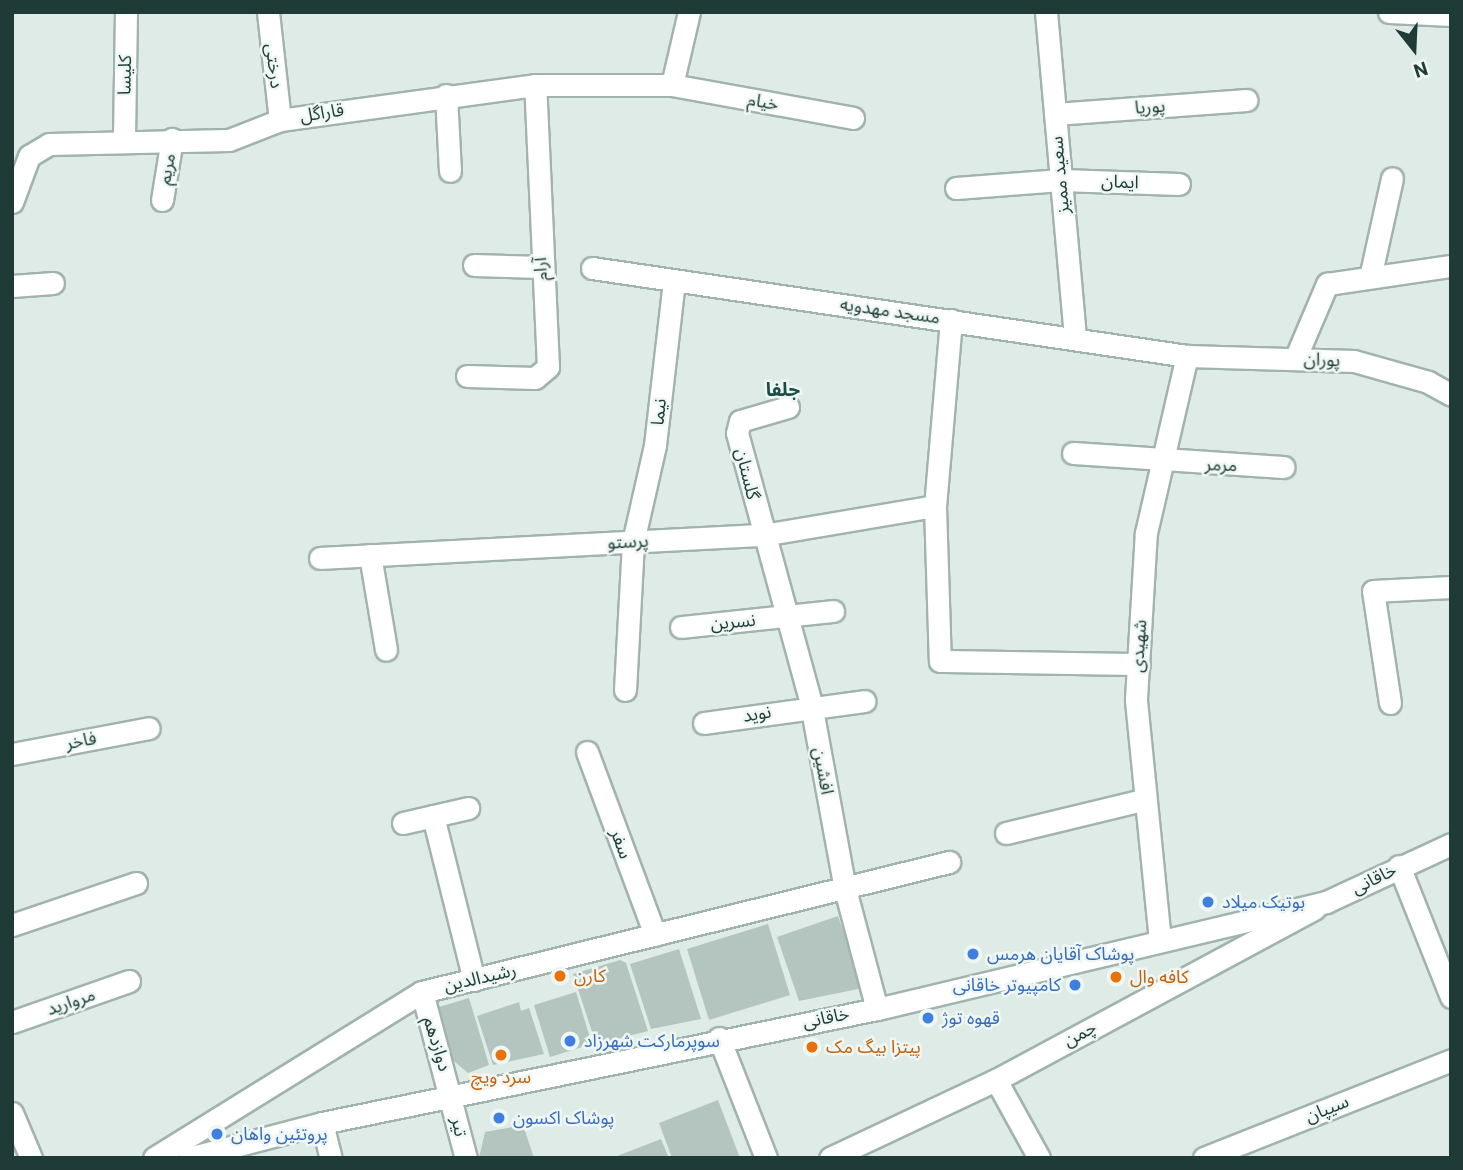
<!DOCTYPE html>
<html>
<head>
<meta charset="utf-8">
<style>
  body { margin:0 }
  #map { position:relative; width:1463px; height:1170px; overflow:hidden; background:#deebe7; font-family:Roboto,"Noto Sans Arabic",sans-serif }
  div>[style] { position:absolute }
  .building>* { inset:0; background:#b4c5c0 }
  .roads { filter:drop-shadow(2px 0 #a1b3af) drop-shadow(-2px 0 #a1b3af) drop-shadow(0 2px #a1b3af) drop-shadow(0 -2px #a1b3af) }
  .minor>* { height:21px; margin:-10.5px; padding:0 10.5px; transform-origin:10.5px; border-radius:10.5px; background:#fff }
  .tertiary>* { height:21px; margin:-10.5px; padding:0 10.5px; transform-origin:10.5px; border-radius:10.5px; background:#fff }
  .dots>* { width:19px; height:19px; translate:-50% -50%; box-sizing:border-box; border:4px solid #eff7f4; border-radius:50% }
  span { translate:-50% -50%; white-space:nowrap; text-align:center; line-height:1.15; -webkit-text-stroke:5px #eff7f4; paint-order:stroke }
  .street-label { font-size:18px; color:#1f3b37 }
  .shop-label { font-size:18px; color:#366cbe }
  .left { translate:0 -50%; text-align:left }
  .right { translate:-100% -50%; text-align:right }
  .food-label { font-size:18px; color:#c56008 }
  .neighbourhood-label { font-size:19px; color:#1a4d47; font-weight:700 }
  .frame { position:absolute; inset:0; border:14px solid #1f3b37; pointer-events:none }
  .north { position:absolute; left:1379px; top:14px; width:70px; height:70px; -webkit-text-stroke:5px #eff7f4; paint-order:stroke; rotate:162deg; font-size:19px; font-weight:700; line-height:28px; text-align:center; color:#1f3b37 }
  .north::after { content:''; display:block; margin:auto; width:24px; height:32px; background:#1f3b37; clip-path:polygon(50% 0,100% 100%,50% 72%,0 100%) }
</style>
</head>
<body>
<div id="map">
  <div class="building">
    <div style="clip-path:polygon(838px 916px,863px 988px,799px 1001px,777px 937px)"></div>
    <div style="clip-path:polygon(768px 924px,790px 995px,709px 1020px,687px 949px)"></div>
    <div style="clip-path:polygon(679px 949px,701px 1019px,651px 1029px,630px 964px)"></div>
    <div style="clip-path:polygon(620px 960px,626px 963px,648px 1031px,596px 1044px,573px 974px)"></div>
    <div style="clip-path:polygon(576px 992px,592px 1044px,550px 1057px,534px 1005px)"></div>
    <div style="clip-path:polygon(469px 998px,489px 1065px,468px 1073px,448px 1056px,436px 1015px,439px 1007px)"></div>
    <div style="clip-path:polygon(519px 1002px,521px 1011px,529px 1008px,544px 1054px,493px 1065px,477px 1016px)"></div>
    <div style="clip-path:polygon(718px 1100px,740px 1158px,672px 1158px,659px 1123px)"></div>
    <div style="clip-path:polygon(523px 1125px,534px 1158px,479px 1158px,485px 1132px)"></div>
    <div style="clip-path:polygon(661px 1139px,669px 1158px,612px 1158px)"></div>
  </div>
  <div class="roads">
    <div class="minor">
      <div style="left:268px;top:12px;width:109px;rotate:83.7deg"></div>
      <div style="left:1046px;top:12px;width:327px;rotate:84.9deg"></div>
      <div style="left:1389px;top:12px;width:62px;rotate:2.8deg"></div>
      <div style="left:672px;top:85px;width:75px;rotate:-76.9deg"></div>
      <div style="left:446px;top:95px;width:76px;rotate:87deg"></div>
      <div style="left:1055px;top:114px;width:192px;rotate:-4.2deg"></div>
      <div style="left:124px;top:138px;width:126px;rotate:-89.1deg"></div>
      <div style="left:956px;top:188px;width:105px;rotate:-4.4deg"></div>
      <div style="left:1061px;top:180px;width:118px;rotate:1.9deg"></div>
      <div style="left:162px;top:200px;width:62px;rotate:-80.7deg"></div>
      <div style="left:12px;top:202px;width:49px;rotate:-69.7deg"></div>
      <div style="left:29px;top:156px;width:23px;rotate:-31deg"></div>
      <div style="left:49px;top:144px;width:180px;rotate:-1.3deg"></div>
      <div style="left:229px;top:140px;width:55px;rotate:-21.4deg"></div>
      <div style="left:280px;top:120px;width:257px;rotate:-7.8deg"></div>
      <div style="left:535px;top:85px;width:137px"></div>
      <div style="left:672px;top:85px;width:184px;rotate:10.3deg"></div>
      <div style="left:474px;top:265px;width:66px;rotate:1.7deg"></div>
      <div style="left:592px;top:268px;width:601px;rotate:8.41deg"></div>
      <div style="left:1187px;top:356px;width:167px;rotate:1.7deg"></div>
      <div style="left:1354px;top:361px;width:77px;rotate:15.8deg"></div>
      <div style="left:1428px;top:382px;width:26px;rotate:29deg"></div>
      <div style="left:1371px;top:273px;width:97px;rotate:-77.5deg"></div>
      <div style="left:12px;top:286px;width:41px;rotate:-4.2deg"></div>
      <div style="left:951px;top:320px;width:187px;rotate:94.9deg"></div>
      <div style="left:935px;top:506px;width:155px;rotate:88.2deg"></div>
      <div style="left:940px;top:661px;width:199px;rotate:0.9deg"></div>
      <div style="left:1295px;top:359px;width:82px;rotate:-66.9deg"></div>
      <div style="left:1327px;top:284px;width:125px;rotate:-8.3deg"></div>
      <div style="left:467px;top:376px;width:68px;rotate:1.7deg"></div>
      <div style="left:535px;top:378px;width:17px;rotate:-40deg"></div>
      <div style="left:548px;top:367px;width:282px;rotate:-92.6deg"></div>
      <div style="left:788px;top:407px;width:50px;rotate:163.7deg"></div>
      <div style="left:740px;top:421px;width:12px;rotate:104deg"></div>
      <div style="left:737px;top:433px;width:281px;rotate:74.7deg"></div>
      <div style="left:811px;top:704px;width:188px;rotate:79.6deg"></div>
      <div style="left:845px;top:889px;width:124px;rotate:75.1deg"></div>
      <div style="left:1073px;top:453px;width:211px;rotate:3.8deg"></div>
      <div style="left:370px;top:555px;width:96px;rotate:80.4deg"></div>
      <div style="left:320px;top:558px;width:444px;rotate:-3deg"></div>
      <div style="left:763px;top:535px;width:174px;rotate:-9.6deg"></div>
      <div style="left:681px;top:627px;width:153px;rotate:-6deg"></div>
      <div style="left:625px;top:690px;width:148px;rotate:-86.9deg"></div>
      <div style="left:633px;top:542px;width:99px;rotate:-77.2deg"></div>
      <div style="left:655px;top:445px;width:165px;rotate:-83.4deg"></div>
      <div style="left:1390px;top:703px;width:113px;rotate:-98.6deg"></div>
      <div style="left:1373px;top:591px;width:78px;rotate:-2.9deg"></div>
      <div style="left:704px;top:723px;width:162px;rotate:-7.8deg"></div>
      <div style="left:587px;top:752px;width:195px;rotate:69.6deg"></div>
      <div style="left:12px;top:754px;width:139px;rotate:-10.7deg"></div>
      <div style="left:433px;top:816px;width:169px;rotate:76deg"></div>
      <div style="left:403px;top:823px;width:67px;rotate:-13deg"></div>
      <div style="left:1006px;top:833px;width:140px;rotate:-13.6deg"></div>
      <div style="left:12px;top:925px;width:131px;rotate:-18.7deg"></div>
      <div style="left:1160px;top:941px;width:243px;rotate:-95.7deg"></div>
      <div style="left:1136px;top:699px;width:166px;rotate:-86.6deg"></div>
      <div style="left:1146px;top:533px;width:182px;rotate:-77deg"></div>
      <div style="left:422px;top:992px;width:172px;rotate:75.2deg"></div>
      <div style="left:12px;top:1022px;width:124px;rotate:-19.3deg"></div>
      <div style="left:719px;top:1038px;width:129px;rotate:68.6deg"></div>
      <div style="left:996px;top:1080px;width:89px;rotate:61.1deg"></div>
      <div style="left:12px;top:1113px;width:49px;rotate:67.1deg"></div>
      <div style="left:322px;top:1123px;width:36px;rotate:76deg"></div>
      <div style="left:154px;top:1158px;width:315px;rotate:-31.8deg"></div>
      <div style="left:422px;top:992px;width:543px;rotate:-13.86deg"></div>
      <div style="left:830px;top:1158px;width:183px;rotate:-25.2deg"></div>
      <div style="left:996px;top:1080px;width:362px;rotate:-28.3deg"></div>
      <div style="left:1204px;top:1158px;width:266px;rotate:-21.6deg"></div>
    </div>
    <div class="tertiary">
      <div style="left:1399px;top:866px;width:141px;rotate:68.3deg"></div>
      <div style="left:189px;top:1158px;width:138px;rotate:-14.7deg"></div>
      <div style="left:322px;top:1123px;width:567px;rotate:-11.61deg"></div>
      <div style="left:877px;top:1009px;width:462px;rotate:-13.4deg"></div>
      <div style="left:1326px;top:902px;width:138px;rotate:-24.9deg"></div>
    </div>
  </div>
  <div class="dots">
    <div style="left:1208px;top:902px;background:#3f7fe0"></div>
    <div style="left:973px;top:954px;background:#3f7fe0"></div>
    <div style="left:560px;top:976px;background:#e8710a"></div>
    <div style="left:1116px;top:977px;background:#e8710a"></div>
    <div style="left:1075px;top:985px;background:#3f7fe0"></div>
    <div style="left:928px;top:1018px;background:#3f7fe0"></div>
    <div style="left:570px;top:1041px;background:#3f7fe0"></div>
    <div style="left:812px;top:1047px;background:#e8710a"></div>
    <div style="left:501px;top:1055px;background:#e8710a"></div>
    <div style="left:499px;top:1118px;background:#3f7fe0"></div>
    <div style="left:217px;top:1134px;background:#3f7fe0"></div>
  </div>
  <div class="street-label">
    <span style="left:274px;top:66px;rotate:83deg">درختی</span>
    <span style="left:125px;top:75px;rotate:-89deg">کلیسا</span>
    <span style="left:763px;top:102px;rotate:10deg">خیام</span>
    <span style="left:1150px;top:107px;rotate:-4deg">پوریا</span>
    <span style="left:322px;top:113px;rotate:-9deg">قاراگل</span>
    <span style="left:167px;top:169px;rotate:-80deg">مریم</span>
    <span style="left:1060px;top:175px;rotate:-95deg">سعید ممیز</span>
    <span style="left:1120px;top:182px;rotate:2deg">ایمان</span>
    <span style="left:541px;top:269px;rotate:-93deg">آرام</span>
    <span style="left:890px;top:311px;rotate:8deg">مسجد مهدویه</span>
    <span style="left:1322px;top:360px;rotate:2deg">پوران</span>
    <span style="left:659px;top:412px;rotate:-84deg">نیما</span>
    <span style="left:1221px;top:465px;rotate:2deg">مرمر</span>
    <span style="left:747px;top:474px;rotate:76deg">گلستان</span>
    <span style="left:628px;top:542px;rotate:-3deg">پرستو</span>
    <span style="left:733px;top:622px;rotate:-5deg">نسرین</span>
    <span style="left:1139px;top:646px;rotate:-86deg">شهیدی</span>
    <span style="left:757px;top:714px;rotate:-10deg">نوید</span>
    <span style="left:81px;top:741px;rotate:-11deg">فاخر</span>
    <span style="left:823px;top:771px;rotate:80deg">افشین</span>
    <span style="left:621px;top:844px;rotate:70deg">سفر</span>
    <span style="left:1374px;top:879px;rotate:-26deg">خاقانی</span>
    <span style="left:480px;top:978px;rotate:-13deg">رشیدالدین</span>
    <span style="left:71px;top:1002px;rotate:-19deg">مروارید</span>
    <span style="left:826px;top:1018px;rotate:-11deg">خاقانی</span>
    <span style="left:1080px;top:1034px;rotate:-28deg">چمن</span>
    <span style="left:437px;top:1044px;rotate:73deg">دوازدهم</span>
    <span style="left:1327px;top:1109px;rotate:-22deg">سیپان</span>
    <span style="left:459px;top:1127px;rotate:78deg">تیر</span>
  </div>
  <div class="shop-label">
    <span class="left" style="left:1222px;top:902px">بوتیک میلاد</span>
    <span class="left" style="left:987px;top:954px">پوشاک آقایان هرمس</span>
    <span class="right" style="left:1061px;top:985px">کامپیوتر خاقانی</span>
    <span class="left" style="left:942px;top:1018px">قهوه توژ</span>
    <span class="left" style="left:584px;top:1041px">سوپرمارکت شهرزاد</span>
    <span class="left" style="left:513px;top:1118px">پوشاک اکسون</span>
    <span class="left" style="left:231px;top:1134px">پروتئین واهان</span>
  </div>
  <div class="food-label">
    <span class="left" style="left:574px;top:976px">کارن</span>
    <span class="left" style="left:1130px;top:977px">کافه وال</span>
    <span class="left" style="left:826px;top:1047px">پیتزا بیگ مک</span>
    <span style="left:501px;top:1077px">سرد ویچ</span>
  </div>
  <div class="neighbourhood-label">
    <span style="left:783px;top:390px">جلفا</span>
  </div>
  <div class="frame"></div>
  <div class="north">N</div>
</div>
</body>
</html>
